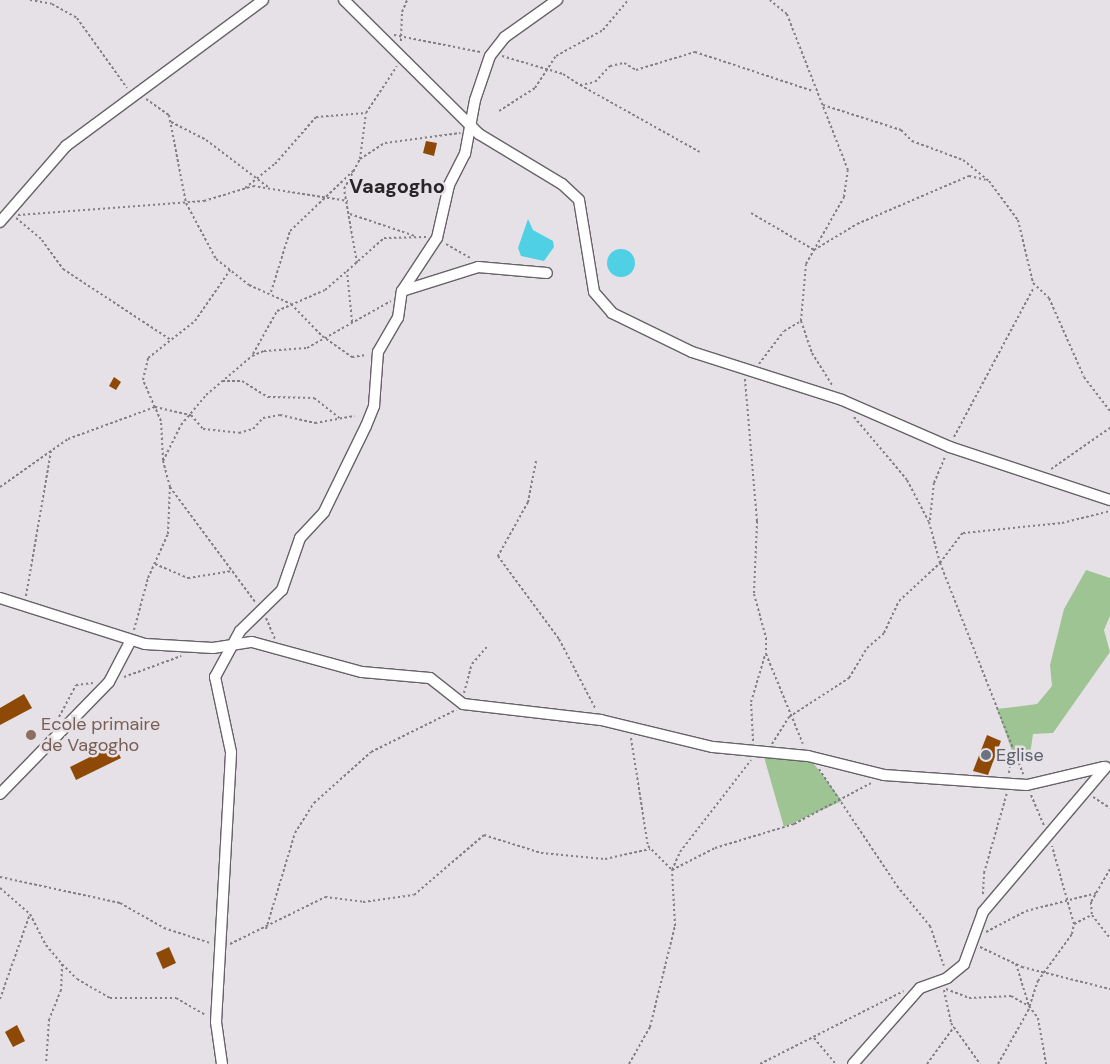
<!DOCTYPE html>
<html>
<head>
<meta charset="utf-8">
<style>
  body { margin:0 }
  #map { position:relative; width:1110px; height:1064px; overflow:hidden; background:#e6e1e6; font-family:"DM Sans",sans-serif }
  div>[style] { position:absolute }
  .green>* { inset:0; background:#9fc494 }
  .water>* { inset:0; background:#4fd0e5 }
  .round { border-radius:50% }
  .building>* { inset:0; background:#8d4905 }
  .path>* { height:2px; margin-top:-1px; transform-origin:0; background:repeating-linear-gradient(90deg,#827f82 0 2.5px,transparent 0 5px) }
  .roads { filter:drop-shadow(1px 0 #676267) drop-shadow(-1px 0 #676267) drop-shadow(0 1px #676267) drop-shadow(0 -1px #676267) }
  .minor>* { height:10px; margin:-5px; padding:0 5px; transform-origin:5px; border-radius:5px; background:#fff }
  .dots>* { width:14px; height:14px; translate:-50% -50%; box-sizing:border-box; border:2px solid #e6e1e6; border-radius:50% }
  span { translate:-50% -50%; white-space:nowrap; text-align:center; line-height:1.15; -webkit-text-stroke:5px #e6e1e6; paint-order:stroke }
  .education-label { font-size:18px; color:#785e54 }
  .left { translate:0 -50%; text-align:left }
  .worship-label { font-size:18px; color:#5b616d }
  .quarter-label { font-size:20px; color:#272527; font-weight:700 }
</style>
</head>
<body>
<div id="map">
  <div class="green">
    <div style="clip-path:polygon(1086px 570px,1110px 578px,1110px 616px,1104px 630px,1110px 652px,1053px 733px,1033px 734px,1030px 755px,1012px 751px,997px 709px,1037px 704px,1052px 686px,1050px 665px,1064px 609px)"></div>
    <div style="clip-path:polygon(762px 750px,808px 756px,842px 801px,784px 827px)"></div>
  </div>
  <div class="water">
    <div style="clip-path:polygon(528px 219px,533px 230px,553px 241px,554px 247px,544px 261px,521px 256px,518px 248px)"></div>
    <div class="round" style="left:607px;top:249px;width:28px;height:28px"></div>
  </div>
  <div class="building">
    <div style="clip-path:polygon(426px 141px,437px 143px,434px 156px,423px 153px)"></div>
    <div style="clip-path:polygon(114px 377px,121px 382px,116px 390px,109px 386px)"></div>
    <div style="clip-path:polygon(24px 694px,32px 708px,0 725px,0 708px)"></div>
    <div style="clip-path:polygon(987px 735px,1001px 741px,988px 775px,973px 771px)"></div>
    <div style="clip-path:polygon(114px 745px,121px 758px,76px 780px,70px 767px)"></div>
    <div style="clip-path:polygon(169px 947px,176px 963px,163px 969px,156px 953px)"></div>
    <div style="clip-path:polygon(17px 1025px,25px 1041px,13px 1047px,5px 1032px)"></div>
  </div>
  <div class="path">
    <div style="left:30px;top:0;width:22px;rotate:10deg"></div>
    <div style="left:52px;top:4px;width:29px;rotate:29deg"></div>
    <div style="left:77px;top:18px;width:86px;rotate:54.5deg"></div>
    <div style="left:394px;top:35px;width:88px;rotate:11.2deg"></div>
    <div style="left:401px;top:41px;width:29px;rotate:-88deg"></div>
    <div style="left:402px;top:12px;width:13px;rotate:-67deg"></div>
    <div style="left:502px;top:56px;width:64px;rotate:16.4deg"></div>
    <div style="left:563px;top:74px;width:20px;rotate:33deg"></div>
    <div style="left:580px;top:85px;width:15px;rotate:-11deg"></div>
    <div style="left:595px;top:82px;width:22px;rotate:-47deg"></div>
    <div style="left:610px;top:66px;width:14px;rotate:-12deg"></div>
    <div style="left:624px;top:63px;width:14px;rotate:30deg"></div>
    <div style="left:636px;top:70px;width:62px;rotate:-17deg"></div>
    <div style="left:695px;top:52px;width:124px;rotate:18.3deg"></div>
    <div style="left:580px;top:85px;width:137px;rotate:29.2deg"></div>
    <div style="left:146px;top:99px;width:28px;rotate:35deg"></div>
    <div style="left:169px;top:115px;width:90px;rotate:79.1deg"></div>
    <div style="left:186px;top:203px;width:64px;rotate:61.8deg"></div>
    <div style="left:216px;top:259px;width:42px;rotate:38.2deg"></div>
    <div style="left:249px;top:285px;width:46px;rotate:24.3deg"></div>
    <div style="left:291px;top:304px;width:45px;rotate:45.9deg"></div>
    <div style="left:322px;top:336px;width:37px;rotate:35deg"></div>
    <div style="left:352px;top:357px;width:14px;rotate:-8deg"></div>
    <div style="left:823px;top:105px;width:82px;rotate:17.8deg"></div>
    <div style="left:901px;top:130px;width:16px;rotate:45deg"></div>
    <div style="left:912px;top:141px;width:54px;rotate:20.4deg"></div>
    <div style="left:963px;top:160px;width:33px;rotate:39deg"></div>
    <div style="left:989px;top:181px;width:49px;rotate:53.4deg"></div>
    <div style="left:1018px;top:220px;width:65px;rotate:76.6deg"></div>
    <div style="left:1033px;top:283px;width:22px;rotate:43deg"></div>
    <div style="left:1049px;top:298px;width:86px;rotate:66.1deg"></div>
    <div style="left:1084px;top:377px;width:43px;rotate:52.6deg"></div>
    <div style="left:499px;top:111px;width:43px;rotate:-32.6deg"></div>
    <div style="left:535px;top:88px;width:38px;rotate:-57deg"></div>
    <div style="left:556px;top:56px;width:54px;rotate:-29deg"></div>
    <div style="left:603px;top:30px;width:39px;rotate:-50deg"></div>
    <div style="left:171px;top:122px;width:39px;rotate:27deg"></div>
    <div style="left:206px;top:140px;width:78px;rotate:37.2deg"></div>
    <div style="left:360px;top:159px;width:30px;rotate:-33deg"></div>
    <div style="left:385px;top:143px;width:76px;rotate:-7.6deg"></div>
    <div style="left:245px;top:188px;width:38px;rotate:-39deg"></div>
    <div style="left:275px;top:164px;width:62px;rotate:-48.9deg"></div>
    <div style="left:316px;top:117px;width:50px;rotate:-4.6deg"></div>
    <div style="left:751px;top:213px;width:73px;rotate:30.4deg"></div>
    <div style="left:814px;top:250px;width:50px;rotate:-31.2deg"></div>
    <div style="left:857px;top:224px;width:122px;rotate:-23.2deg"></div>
    <div style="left:969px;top:176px;width:17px;rotate:13deg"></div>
    <div style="left:350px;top:214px;width:69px;rotate:18.7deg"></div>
    <div style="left:18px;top:215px;width:187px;rotate:-4.3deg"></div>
    <div style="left:204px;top:201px;width:51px;rotate:-17deg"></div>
    <div style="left:253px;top:186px;width:96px;rotate:9deg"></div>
    <div style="left:16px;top:218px;width:34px;rotate:40deg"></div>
    <div style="left:42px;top:240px;width:36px;rotate:54deg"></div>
    <div style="left:63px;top:269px;width:129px;rotate:33.3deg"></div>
    <div style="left:446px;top:244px;width:28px;rotate:30deg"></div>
    <div style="left:357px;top:263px;width:75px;rotate:-100deg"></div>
    <div style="left:344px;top:189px;width:34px;rotate:-62deg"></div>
    <div style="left:360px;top:159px;width:46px;rotate:-82.6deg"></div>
    <div style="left:366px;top:113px;width:56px;rotate:-56.6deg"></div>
    <div style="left:271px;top:292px;width:64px;rotate:-72.7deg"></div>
    <div style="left:290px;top:231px;width:90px;rotate:-43.6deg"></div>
    <div style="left:801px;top:321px;width:34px;rotate:71deg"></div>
    <div style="left:812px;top:353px;width:39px;rotate:58deg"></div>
    <div style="left:352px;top:322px;width:51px;rotate:-95.6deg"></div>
    <div style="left:347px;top:271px;width:50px;rotate:-41.7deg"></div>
    <div style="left:384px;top:238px;width:42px;rotate:-1.4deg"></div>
    <div style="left:253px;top:354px;width:49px;rotate:-60.8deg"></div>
    <div style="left:277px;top:311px;width:52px;rotate:-23.6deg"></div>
    <div style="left:325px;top:290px;width:29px;rotate:-41deg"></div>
    <div style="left:759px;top:364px;width:41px;rotate:-52.9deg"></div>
    <div style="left:784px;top:331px;width:20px;rotate:-30deg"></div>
    <div style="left:801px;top:321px;width:57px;rotate:-85deg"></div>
    <div style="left:806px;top:264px;width:77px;rotate:-60.4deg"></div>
    <div style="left:844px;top:197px;width:27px;rotate:-82deg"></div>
    <div style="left:848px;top:170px;width:168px;rotate:-111.4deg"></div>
    <div style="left:787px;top:14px;width:22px;rotate:-141deg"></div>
    <div style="left:745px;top:379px;width:143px;rotate:85.2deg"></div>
    <div style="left:757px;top:521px;width:73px;rotate:92.4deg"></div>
    <div style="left:754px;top:594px;width:46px;rotate:74.7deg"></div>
    <div style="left:766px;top:638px;width:16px;rotate:90deg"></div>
    <div style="left:766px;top:654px;width:97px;rotate:67.7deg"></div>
    <div style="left:222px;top:381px;width:20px"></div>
    <div style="left:242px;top:381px;width:31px;rotate:32deg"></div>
    <div style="left:268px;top:397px;width:46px;rotate:1.2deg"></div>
    <div style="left:314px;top:398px;width:34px;rotate:38deg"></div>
    <div style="left:854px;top:417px;width:82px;rotate:49.9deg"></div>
    <div style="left:907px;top:480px;width:47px;rotate:62.4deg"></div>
    <div style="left:929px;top:522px;width:42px;rotate:75deg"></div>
    <div style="left:940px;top:563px;width:227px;rotate:68.5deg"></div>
    <div style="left:954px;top:437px;width:168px;rotate:-61.9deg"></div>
    <div style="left:163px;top:460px;width:39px;rotate:-93deg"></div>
    <div style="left:161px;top:421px;width:45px;rotate:-113.7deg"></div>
    <div style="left:143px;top:380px;width:23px;rotate:-77deg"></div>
    <div style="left:148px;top:358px;width:60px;rotate:-38.2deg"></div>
    <div style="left:195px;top:321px;width:62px;rotate:-55.5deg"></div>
    <div style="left:536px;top:461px;width:42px;rotate:101deg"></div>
    <div style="left:528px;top:502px;width:62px;rotate:119.1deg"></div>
    <div style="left:498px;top:556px;width:103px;rotate:53.7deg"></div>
    <div style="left:559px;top:639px;width:78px;rotate:62.4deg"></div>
    <div style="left:1051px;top:469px;width:72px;rotate:-34.8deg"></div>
    <div style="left:0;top:487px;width:83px;rotate:-35.2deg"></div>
    <div style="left:68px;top:439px;width:93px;rotate:-20.2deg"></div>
    <div style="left:155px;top:407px;width:37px;rotate:13deg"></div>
    <div style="left:191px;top:415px;width:18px;rotate:49deg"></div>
    <div style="left:203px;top:429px;width:36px;rotate:6deg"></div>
    <div style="left:239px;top:433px;width:15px;rotate:-16deg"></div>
    <div style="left:253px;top:429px;width:15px;rotate:-48deg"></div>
    <div style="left:263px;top:418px;width:17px;rotate:-10deg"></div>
    <div style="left:280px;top:415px;width:36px;rotate:13deg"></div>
    <div style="left:315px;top:423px;width:40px;rotate:-10deg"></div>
    <div style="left:170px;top:487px;width:143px;rotate:53.5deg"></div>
    <div style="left:930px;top:520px;width:37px;rotate:-84deg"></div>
    <div style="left:934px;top:483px;width:30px;rotate:-67deg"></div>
    <div style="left:155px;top:564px;width:36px;rotate:23deg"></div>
    <div style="left:188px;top:578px;width:45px;rotate:-9deg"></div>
    <div style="left:26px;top:596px;width:147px;rotate:-80.2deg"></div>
    <div style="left:266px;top:618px;width:23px;rotate:67deg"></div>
    <div style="left:134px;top:630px;width:54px;rotate:-74.9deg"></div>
    <div style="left:148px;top:578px;width:48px;rotate:-65.6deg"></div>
    <div style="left:168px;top:534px;width:47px;rotate:-87.6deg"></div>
    <div style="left:170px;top:487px;width:27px;rotate:-105deg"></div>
    <div style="left:163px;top:461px;width:40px;rotate:-63.4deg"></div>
    <div style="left:181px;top:425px;width:39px;rotate:-50deg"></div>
    <div style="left:206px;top:395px;width:60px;rotate:-40.3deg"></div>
    <div style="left:252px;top:356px;width:13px;rotate:-23deg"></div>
    <div style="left:264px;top:351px;width:43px;rotate:-4deg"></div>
    <div style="left:307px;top:348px;width:96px;rotate:-29.2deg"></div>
    <div style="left:124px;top:677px;width:61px;rotate:-20.2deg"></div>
    <div style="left:464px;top:693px;width:30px;rotate:-75deg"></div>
    <div style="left:472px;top:664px;width:23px;rotate:-49deg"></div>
    <div style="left:59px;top:717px;width:36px;rotate:-62deg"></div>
    <div style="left:76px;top:685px;width:17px;rotate:-7deg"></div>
    <div style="left:631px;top:738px;width:109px;rotate:81.1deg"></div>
    <div style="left:648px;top:846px;width:34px;rotate:45deg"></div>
    <div style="left:672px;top:870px;width:20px;rotate:-66deg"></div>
    <div style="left:680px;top:852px;width:116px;rotate:-52.3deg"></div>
    <div style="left:753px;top:741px;width:39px;rotate:-93deg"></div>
    <div style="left:751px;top:702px;width:49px;rotate:-73.4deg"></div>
    <div style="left:772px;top:744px;width:32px;rotate:-58deg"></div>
    <div style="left:789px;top:717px;width:72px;rotate:-33deg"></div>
    <div style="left:849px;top:678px;width:35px;rotate:-59deg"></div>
    <div style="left:867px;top:648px;width:23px;rotate:-41deg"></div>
    <div style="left:884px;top:633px;width:35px;rotate:-65deg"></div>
    <div style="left:899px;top:601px;width:56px;rotate:-42.8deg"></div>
    <div style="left:940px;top:563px;width:38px;rotate:-53deg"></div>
    <div style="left:963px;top:533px;width:100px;rotate:-5.8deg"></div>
    <div style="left:1062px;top:523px;width:49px;rotate:-14deg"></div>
    <div style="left:819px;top:769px;width:141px;rotate:56.3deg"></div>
    <div style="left:897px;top:886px;width:52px;rotate:50.5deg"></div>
    <div style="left:930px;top:926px;width:42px;rotate:70.7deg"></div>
    <div style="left:1009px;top:773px;width:20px;rotate:-81deg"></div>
    <div style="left:1031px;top:795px;width:33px;rotate:67deg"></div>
    <div style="left:1093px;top:797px;width:20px;rotate:33deg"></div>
    <div style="left:1110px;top:869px;width:38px;rotate:120deg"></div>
    <div style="left:1091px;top:902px;width:13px;rotate:86deg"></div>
    <div style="left:1092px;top:915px;width:29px;rotate:52deg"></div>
    <div style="left:0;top:877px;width:123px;rotate:12.2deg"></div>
    <div style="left:120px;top:903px;width:51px;rotate:29.6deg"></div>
    <div style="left:164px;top:928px;width:48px;rotate:18.1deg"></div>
    <div style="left:0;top:888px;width:40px;rotate:41deg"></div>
    <div style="left:30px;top:914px;width:35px;rotate:63deg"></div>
    <div style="left:46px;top:945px;width:25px;rotate:50deg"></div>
    <div style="left:62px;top:964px;width:26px;rotate:92deg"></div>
    <div style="left:61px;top:990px;width:31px;rotate:112deg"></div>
    <div style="left:49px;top:1019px;width:45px;rotate:93.8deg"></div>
    <div style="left:983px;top:894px;width:21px;rotate:-87deg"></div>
    <div style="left:984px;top:873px;width:83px;rotate:-74deg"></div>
    <div style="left:1074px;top:924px;width:20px;rotate:-27deg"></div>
    <div style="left:266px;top:929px;width:100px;rotate:-73.2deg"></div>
    <div style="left:295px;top:833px;width:36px;rotate:-58deg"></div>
    <div style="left:314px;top:803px;width:76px;rotate:-41.8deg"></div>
    <div style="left:371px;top:752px;width:95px;rotate:-26.3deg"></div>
    <div style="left:986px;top:932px;width:45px;rotate:-27.7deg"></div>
    <div style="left:1026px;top:911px;width:73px;rotate:-14.2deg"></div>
    <div style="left:230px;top:944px;width:106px;rotate:-26.3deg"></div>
    <div style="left:325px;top:897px;width:38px;rotate:7deg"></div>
    <div style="left:363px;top:902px;width:51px;rotate:-7.8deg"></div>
    <div style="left:414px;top:895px;width:92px;rotate:-40.6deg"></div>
    <div style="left:484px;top:835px;width:60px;rotate:17.5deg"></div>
    <div style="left:541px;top:853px;width:64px;rotate:5.4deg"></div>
    <div style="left:605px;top:859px;width:46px;rotate:-12.5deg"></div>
    <div style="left:980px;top:947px;width:47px;rotate:25.5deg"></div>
    <div style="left:1022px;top:967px;width:91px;rotate:14deg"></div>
    <div style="left:62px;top:964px;width:21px;rotate:45deg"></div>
    <div style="left:77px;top:979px;width:38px;rotate:30deg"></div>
    <div style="left:110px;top:998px;width:66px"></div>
    <div style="left:176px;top:998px;width:34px;rotate:30deg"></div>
    <div style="left:1016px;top:964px;width:44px;rotate:72.8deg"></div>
    <div style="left:1029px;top:1006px;width:15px;rotate:53deg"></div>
    <div style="left:1038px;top:1018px;width:47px;rotate:80.1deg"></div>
    <div style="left:946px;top:989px;width:25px;rotate:21deg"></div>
    <div style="left:969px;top:998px;width:42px;rotate:-2.7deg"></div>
    <div style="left:1011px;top:996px;width:21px;rotate:29deg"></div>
    <div style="left:944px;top:990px;width:34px;rotate:78deg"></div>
    <div style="left:951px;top:1023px;width:50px;rotate:54.7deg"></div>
    <div style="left:0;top:999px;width:90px;rotate:-70.6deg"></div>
    <div style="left:814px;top:1038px;width:34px;rotate:50deg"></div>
    <div style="left:629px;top:1064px;width:43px;rotate:-60.4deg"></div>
    <div style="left:650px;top:1027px;width:104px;rotate:-76.1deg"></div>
    <div style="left:675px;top:926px;width:56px;rotate:-93.1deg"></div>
    <div style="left:672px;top:870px;width:48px;rotate:-27.1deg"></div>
    <div style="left:715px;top:848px;width:83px;rotate:-16.9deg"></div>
    <div style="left:794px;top:824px;width:87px;rotate:-28deg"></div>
    <div style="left:760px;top:1064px;width:161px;rotate:-26.9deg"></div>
    <div style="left:927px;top:1064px;width:46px;rotate:-53.9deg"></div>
    <div style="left:998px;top:1064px;width:61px;rotate:-60.5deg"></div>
    <div style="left:1028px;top:1011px;width:32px;rotate:-72deg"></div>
    <div style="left:1038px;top:981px;width:58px;rotate:-54.1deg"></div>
    <div style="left:1072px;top:934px;width:10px;rotate:-79deg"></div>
    <div style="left:1074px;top:924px;width:81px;rotate:-105.8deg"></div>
  </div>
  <div class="roads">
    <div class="minor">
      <div style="left:344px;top:0;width:190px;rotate:44.8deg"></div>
      <div style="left:479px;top:134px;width:97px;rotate:31.1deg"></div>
      <div style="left:562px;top:184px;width:23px;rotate:43deg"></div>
      <div style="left:579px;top:200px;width:93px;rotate:80.7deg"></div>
      <div style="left:594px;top:292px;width:28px;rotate:49deg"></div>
      <div style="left:612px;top:313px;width:89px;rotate:26deg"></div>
      <div style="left:692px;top:352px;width:157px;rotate:17.7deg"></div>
      <div style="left:842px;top:400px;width:118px;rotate:23.5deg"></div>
      <div style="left:950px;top:447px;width:169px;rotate:18.3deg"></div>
      <div style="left:0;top:222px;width:101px;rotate:-49deg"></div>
      <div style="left:66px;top:146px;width:245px;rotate:-36.5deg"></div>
      <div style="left:402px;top:291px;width:80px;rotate:-17.5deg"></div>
      <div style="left:478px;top:267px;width:69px;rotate:5deg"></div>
      <div style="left:0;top:598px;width:152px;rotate:17.6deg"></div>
      <div style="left:145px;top:644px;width:68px;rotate:3.4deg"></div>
      <div style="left:213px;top:648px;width:39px;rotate:-9deg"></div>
      <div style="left:252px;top:642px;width:114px;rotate:15.3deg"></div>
      <div style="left:362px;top:672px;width:68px;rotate:5deg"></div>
      <div style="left:430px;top:678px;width:42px;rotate:38.2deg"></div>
      <div style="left:463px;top:704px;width:139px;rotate:6.6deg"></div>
      <div style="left:601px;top:720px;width:115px;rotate:13.6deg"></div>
      <div style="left:713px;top:747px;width:95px;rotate:5.4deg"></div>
      <div style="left:808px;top:756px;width:78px;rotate:14deg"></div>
      <div style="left:884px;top:775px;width:143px;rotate:4deg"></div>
      <div style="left:1027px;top:785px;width:79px;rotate:-13.2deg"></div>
      <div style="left:0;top:794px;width:156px;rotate:-45.8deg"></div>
      <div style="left:109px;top:682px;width:47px;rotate:-62.4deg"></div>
      <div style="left:222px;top:1064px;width:42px;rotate:-98.1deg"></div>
      <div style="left:216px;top:1022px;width:270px;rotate:-86.8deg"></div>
      <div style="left:231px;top:752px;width:77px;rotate:-102deg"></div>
      <div style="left:215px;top:677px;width:52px;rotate:-61.5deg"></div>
      <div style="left:240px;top:631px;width:59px;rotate:-44.3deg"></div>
      <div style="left:282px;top:590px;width:55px;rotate:-70.9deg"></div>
      <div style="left:300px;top:538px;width:35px;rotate:-47deg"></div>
      <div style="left:324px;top:512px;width:96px;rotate:-64deg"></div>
      <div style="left:366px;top:426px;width:22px;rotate:-68deg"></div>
      <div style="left:374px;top:406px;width:54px;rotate:-85.8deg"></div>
      <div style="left:378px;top:352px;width:39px;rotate:-60deg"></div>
      <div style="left:398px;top:318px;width:27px;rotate:-82deg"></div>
      <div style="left:402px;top:291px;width:64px;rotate:-56.6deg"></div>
      <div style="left:437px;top:238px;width:54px;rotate:-77.2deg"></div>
      <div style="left:449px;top:185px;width:35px;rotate:-63deg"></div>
      <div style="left:465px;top:154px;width:55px;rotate:-79.5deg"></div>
      <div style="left:475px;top:100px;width:46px;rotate:-71.2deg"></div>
      <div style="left:490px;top:56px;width:24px;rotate:-52deg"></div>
      <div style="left:505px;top:37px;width:64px;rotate:-35.4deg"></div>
      <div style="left:853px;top:1064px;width:101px;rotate:-48.6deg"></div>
      <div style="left:920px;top:988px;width:29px;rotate:-20deg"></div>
      <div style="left:947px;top:978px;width:22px;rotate:-39deg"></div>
      <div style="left:964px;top:964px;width:55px;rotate:-69.9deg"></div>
      <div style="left:983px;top:912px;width:190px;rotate:-49.7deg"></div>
    </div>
  </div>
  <div class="dots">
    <div style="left:31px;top:735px;background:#8d6e63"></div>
    <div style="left:986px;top:755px;background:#6b7280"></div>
  </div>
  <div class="education-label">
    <span class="left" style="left:41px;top:735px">Ecole primaire<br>de Vagogho</span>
  </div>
  <div class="worship-label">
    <span class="left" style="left:996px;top:755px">Eglise</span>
  </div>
  <div class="quarter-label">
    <span style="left:397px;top:186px">Vaagogho</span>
  </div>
</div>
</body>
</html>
